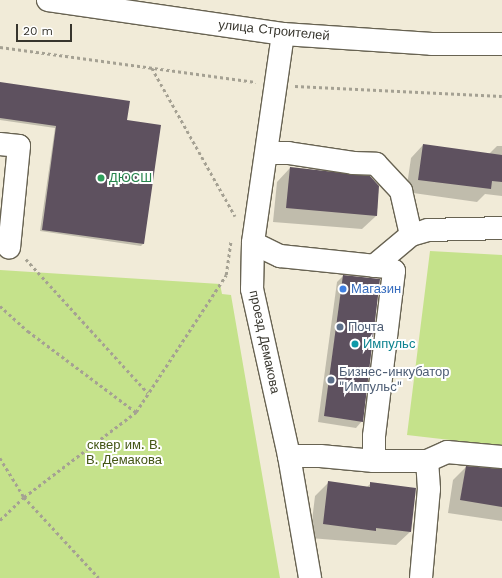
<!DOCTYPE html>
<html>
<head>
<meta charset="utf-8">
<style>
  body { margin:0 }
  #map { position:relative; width:502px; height:578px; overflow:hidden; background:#f1ebd8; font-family:"Work Sans",sans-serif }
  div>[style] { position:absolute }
  .green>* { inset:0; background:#c5e28b }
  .shadow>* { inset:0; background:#0003 }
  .building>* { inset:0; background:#5e515f }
  .path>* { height:2.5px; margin-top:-1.25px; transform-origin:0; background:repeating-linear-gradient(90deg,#a5a193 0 3px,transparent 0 6px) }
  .roads { filter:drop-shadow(1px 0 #686352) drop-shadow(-1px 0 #686352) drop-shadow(0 1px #686352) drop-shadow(0 -1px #686352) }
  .minor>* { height:22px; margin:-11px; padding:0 11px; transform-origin:11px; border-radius:11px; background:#fff }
  .dots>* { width:11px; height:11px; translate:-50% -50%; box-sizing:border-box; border:2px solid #fff; border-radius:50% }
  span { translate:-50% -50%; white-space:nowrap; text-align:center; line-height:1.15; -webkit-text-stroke:4px #fff; paint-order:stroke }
  .street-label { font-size:13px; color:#37352d }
  .leisure-label { font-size:13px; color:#27864d }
  .left { translate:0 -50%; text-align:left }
  .shop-label { font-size:13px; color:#366cbe }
  .service-label { font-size:13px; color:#4e5e75 }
  .culture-label { font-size:13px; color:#0d838f }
  .park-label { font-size:13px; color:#455716 }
  .scale { position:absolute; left:16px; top:24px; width:56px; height:18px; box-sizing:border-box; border:2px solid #37352d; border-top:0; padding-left:5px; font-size:12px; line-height:14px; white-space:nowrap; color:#37352d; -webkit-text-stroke:3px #fff; paint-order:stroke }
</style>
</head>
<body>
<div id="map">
  <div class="green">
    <div style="clip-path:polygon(430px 251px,502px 255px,502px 446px,407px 435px)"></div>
    <div style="clip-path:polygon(0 270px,220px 284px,222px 294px,231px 295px,280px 578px,0 578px)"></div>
  </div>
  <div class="shadow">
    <div style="clip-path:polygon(0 83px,126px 121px,143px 244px,141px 246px,40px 231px,55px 128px,0 120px)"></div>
    <div style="clip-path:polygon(423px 145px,489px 154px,497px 146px,502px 146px,502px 196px,485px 194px,477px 202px,406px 192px,411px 158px)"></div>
    <div style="clip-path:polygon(290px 168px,378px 186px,376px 216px,362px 229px,273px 222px,277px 182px)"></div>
    <div style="clip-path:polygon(343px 276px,362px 421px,356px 428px,318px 422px,337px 282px)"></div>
    <div style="clip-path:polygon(466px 467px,502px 470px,502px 521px,448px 513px,453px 480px)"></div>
    <div style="clip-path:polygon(329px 482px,367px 487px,371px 483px,415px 489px,410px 532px,396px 545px,310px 538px,315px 496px)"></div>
  </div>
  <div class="building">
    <div style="clip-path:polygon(0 82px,130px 101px,127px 120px,161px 125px,144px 244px,42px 230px,56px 126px,0 118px)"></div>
    <div style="clip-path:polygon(423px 144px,502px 155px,502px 182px,492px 181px,491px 189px,418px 180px)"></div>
    <div style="clip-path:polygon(290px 167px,370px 176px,379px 186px,377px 216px,286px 208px)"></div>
    <div style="clip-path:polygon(343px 275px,380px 279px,363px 422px,324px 416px)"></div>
    <div style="clip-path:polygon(466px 466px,502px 469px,502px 507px,460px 500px)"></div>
    <div style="clip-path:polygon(328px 481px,370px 487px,370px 482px,416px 488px,411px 532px,376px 528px,376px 531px,323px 524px)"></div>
  </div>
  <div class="path">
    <div style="left:0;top:47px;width:258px;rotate:7.8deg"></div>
    <div style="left:152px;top:68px;width:170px;rotate:60.7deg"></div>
    <div style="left:295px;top:86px;width:207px;rotate:2.8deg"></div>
    <div style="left:26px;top:259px;width:181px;rotate:47.7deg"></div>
    <div style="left:0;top:306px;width:38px;rotate:42deg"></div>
    <div style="left:28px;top:331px;width:135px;rotate:36.9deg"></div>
    <div style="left:0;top:458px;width:46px;rotate:58.4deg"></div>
    <div style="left:24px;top:497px;width:110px;rotate:47.2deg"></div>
    <div style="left:0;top:520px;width:33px;rotate:-44deg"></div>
    <div style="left:24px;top:497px;width:141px;rotate:-37.2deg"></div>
    <div style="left:136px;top:412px;width:164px;rotate:-56.7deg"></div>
    <div style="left:226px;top:275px;width:34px;rotate:-82deg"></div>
  </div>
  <div class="roads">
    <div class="minor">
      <div style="left:48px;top:0;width:237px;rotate:8.2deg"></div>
      <div style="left:283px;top:34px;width:149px;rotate:3.8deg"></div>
      <div style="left:432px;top:44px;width:70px"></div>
      <div style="left:283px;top:34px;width:211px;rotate:98.2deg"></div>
      <div style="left:253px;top:243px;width:46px;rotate:91.2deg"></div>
      <div style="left:252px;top:289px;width:171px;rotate:77.5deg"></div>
      <div style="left:289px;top:456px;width:124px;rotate:80.2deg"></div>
      <div style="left:0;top:144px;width:19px;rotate:6deg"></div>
      <div style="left:19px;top:146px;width:102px;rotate:95.6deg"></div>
      <div style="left:267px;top:153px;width:21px"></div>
      <div style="left:288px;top:153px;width:66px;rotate:8.7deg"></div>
      <div style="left:353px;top:163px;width:23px;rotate:2deg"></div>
      <div style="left:376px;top:164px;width:37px;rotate:47deg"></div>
      <div style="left:401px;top:191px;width:45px;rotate:77.2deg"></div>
      <div style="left:253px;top:243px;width:30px;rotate:26deg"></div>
      <div style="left:280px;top:256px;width:108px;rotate:5.9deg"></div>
      <div style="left:387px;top:267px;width:8px;rotate:30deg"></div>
      <div style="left:394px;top:271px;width:166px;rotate:96.9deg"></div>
      <div style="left:374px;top:436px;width:25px;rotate:90deg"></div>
      <div style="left:374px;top:461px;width:54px;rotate:-174.7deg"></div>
      <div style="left:320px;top:456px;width:31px;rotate:180deg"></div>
      <div style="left:374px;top:266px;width:48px;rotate:-40deg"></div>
      <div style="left:411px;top:235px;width:18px;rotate:-16deg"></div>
      <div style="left:428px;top:230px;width:74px;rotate:-1.5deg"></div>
      <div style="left:374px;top:461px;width:53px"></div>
      <div style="left:427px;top:461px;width:22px;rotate:-24deg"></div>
      <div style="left:447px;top:452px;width:55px;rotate:5.2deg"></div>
      <div style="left:421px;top:578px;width:89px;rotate:-84.9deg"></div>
      <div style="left:429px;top:489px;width:28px;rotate:-94deg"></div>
    </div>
  </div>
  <div class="dots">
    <div style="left:101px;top:178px;background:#2e9e5b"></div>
    <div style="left:343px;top:289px;background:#3f7fe0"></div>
    <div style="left:340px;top:327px;background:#5c6f8a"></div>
    <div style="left:355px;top:344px;background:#0f9aa8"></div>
    <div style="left:331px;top:380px;background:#5c6f8a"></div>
  </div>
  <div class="street-label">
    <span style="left:274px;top:31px;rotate:6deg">улица Строителей</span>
    <span style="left:264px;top:342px;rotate:78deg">проезд Демакова</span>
  </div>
  <div class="leisure-label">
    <span class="left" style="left:109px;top:178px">ДЮСШ</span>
  </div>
  <div class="shop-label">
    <span class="left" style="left:351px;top:289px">Магазин</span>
  </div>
  <div class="service-label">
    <span class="left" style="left:348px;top:327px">Почта</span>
    <span class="left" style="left:339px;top:380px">Бизнес-инкубатор<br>"Импульс"</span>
  </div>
  <div class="culture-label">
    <span class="left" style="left:363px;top:344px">Импульс</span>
  </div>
  <div class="park-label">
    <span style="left:124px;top:453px">сквер им. В.<br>В. Демакова</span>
  </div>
  <div class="scale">20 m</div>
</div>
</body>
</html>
